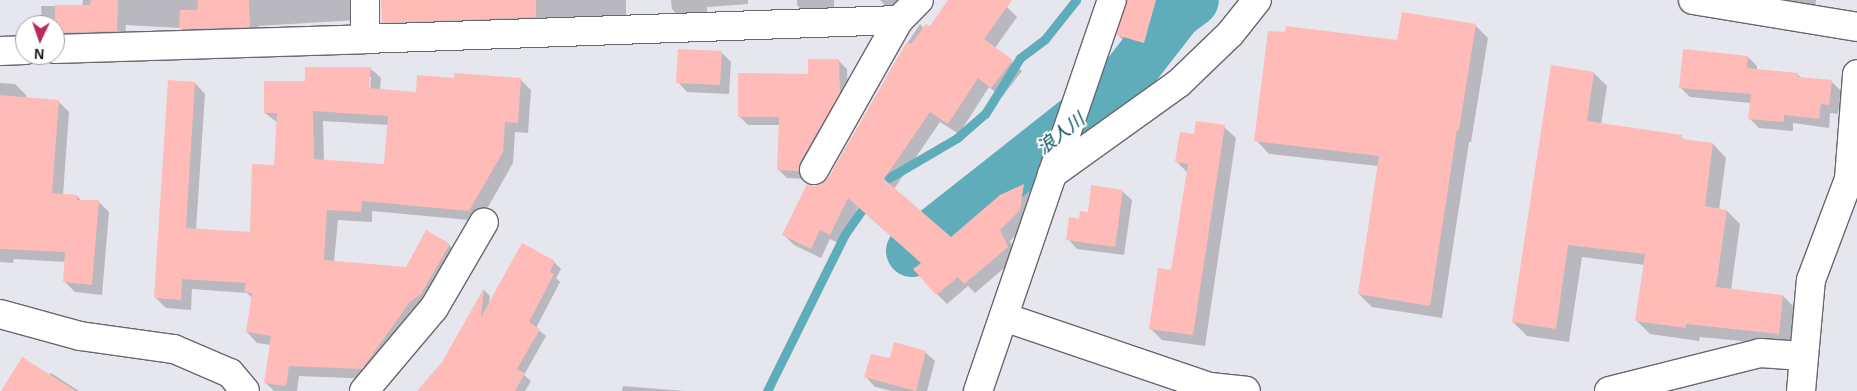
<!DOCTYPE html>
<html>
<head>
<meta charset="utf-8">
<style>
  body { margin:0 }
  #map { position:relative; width:1857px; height:391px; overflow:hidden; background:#e6e6ee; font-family:Helvetica,"Noto Sans JP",sans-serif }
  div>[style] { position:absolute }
  .shadow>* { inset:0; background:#0003 }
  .stream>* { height:9px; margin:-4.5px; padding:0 4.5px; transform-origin:4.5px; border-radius:4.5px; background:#5facba }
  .river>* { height:52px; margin:-26px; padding:0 26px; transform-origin:26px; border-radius:26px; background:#5facba }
  .building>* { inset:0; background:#ffbbb7 }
  .roads { filter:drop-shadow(1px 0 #67676e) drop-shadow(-1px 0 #67676e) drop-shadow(0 1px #67676e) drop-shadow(0 -1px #67676e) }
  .minor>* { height:28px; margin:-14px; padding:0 14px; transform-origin:14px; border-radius:14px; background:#fff }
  span { translate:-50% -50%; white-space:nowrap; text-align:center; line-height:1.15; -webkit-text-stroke:4px #fff; paint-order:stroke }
  .water-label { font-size:18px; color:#044d57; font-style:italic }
  .north { position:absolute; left:15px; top:15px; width:50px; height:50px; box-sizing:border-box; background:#fff; border:1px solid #a1a1a2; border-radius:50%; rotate:183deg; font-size:14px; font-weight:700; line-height:20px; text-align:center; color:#141417 }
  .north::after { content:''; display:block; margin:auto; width:18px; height:22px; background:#b92b5d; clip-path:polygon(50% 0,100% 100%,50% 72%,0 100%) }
</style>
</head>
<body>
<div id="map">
  <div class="shadow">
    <div style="clip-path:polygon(83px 0,360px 0,357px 20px,258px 26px,258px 35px,189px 37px,180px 28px,126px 25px,125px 39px,55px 44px,55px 25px,42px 25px,41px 6px,82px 6px)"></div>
    <div style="clip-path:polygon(381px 0,626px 0,626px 22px,392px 31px,383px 22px)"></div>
    <div style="clip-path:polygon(671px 0,748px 0,748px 4px,707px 7px,707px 16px,680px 18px,672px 9px)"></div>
    <div style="clip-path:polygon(797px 0,834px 0,834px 14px,807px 15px,797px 5px)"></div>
    <div style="clip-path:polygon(880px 0,916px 0,911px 5px,885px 5px)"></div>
    <div style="clip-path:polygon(950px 0,997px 0,1007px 7px,1017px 17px,995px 48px,1022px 71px,1002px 97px,989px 87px,959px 134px,940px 122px,894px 189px,951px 239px,1024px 185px,1034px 195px,1030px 221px,1010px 241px,1017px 257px,975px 293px,968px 286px,947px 304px,937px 294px,922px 263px,858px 207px,841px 244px,830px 239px,821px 258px,794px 245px,784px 235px,815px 187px,822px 185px,829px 178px,897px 59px,920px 24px,927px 32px)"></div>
    <div style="clip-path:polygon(1127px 0,1168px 2px,1154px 52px,1127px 45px,1118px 35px)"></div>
    <div style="clip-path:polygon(1778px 0,1816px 0,1815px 7px)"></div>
    <div style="clip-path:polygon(1475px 25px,1488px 38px,1471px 142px,1469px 142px,1442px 318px,1372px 307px,1359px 294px,1378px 166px,1269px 154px,1256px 140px,1398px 41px)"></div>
    <div style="clip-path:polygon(721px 52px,731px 62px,729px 94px,687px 92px,678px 82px)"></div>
    <div style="clip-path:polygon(1748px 57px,1757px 66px,1757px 71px,1798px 74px,1801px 78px,1831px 81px,1841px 91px,1838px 114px,1830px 113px,1829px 128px,1793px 123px,1793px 131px,1759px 128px,1750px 119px,1751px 103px,1690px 97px,1680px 87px)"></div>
    <div style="clip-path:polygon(838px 60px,847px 69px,848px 102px,807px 179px,787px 178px,778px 169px,780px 125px,748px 125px,739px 116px)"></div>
    <div style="clip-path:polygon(evenodd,370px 68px,381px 78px,380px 90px,417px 94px,455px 79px,521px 80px,531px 90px,528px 133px,515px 132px,513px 163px,480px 221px,372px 211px,372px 222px,338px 220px,334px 262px,407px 269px,449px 245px,460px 255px,373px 379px,299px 376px,297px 391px,274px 391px,265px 382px,271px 345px,257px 343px,247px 332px,252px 298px,247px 293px,192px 289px,191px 310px,166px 308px,156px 298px,195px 83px,205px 94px,196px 230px,251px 233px,275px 166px,278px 123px,265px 113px,306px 83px,370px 68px,369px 77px,371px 77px,370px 94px,367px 94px,369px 77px,370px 68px,323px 121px,388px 125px,385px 166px,324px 161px,323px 121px)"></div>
    <div style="clip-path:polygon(1594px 73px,1607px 86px,1601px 125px,1681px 137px,1685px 140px,1713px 144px,1726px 158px,1719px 210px,1727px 211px,1740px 224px,1731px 290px,1783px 296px,1796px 309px,1792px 346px,1700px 337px,1699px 341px,1650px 334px,1637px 321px,1645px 265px,1582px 257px,1569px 342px,1527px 336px,1513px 322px)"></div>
    <div style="clip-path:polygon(0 83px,15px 84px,26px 95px,26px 98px,58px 101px,69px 112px,63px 195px,77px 196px,82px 201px,98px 201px,109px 212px,102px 295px,75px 292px,64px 281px,66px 262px,14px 259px,13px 263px,0 262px)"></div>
    <div style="clip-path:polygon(1224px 127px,1236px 138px,1205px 346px,1162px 340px,1150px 328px,1172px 272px,1188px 173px,1176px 161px)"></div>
    <div style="clip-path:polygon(1122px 191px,1132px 200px,1124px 255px,1077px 249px,1068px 239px,1080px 220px)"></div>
    <div style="clip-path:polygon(554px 262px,561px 269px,556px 278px,560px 282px,536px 328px,546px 336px,524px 375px,531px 381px,525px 391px,418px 391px,443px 363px,484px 290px,490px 296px,489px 305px)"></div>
    <div style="clip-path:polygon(925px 352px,935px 361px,927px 391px,892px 391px,875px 387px,866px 377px,891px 360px)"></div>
    <div style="clip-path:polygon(51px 373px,79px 391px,3px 391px,49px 376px)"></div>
    <div style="clip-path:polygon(623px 386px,684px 391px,622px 391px)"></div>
  </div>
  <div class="stream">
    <div style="left:878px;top:187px;width:4px;rotate:-63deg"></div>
    <div style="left:880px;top:183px;width:89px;rotate:-30.3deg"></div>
    <div style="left:957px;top:138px;width:37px;rotate:-41deg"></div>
    <div style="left:985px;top:114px;width:66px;rotate:-58deg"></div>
    <div style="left:1020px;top:58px;width:31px;rotate:-37deg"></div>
    <div style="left:1045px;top:39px;width:50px;rotate:-51.5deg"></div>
    <div style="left:767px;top:391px;width:175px;rotate:-63.6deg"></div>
    <div style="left:845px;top:234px;width:39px;rotate:-55deg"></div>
  </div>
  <div class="river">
    <div style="left:912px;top:251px;width:260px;rotate:-38.3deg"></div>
    <div style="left:1116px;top:90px;width:98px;rotate:-52.1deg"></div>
    <div style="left:1176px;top:13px;width:21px;rotate:-37deg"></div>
  </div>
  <div class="building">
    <div style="clip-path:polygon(91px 0,118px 0,117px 31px,55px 33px,55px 5px,90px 5px)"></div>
    <div style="clip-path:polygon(198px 0,249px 0,250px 27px,179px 29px,180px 10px,197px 10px)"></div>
    <div style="clip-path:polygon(381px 0,536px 0,536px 17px,382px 23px)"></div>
    <div style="clip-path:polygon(948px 0,1012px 0,984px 39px,1013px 60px,991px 88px,978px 78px,948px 124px,930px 112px,884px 179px,951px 237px,1000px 195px,1024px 184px,1020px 210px,1000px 230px,1008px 247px,964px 284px,958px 277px,936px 295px,913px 269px,921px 263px,848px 198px,830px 235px,820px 230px,811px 249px,782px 235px,807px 184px,815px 186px,821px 184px,828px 178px,907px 42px,911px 44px,926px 24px,930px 26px)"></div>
    <div style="clip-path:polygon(1127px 0,1156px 0,1144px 43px,1116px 35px)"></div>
    <div style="clip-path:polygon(1402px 12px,1476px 24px,1459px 130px,1457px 130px,1430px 306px,1358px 294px,1379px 156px,1254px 141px,1268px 31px,1285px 32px,1286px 26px,1397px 40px)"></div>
    <div style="clip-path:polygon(678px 49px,722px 51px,720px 85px,676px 83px)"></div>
    <div style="clip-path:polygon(1683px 49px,1748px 56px,1747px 68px,1798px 73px,1798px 77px,1832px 80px,1829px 105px,1821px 104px,1819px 119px,1784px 115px,1784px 122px,1748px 119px,1751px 94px,1679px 88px)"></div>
    <div style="clip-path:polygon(808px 59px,839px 59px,840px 93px,800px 162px,798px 171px,777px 170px,779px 117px,738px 117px,738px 73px,808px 74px)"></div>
    <div style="clip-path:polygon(1551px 65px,1594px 72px,1587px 121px,1682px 135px,1682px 139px,1713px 143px,1705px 206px,1727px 210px,1716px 287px,1783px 295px,1779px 334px,1686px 324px,1686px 328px,1635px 321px,1645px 254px,1568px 245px,1556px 329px,1512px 322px)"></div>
    <div style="clip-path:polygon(evenodd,305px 67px,371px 67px,369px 88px,416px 92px,417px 75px,454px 78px,454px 73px,521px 78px,518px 123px,505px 122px,503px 152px,469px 211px,362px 201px,361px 212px,327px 210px,324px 260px,406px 267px,426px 230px,450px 244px,421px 294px,409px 303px,362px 369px,289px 366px,286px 386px,264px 383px,271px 336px,246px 332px,252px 293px,244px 292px,246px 283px,182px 279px,181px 300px,154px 298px,168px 80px,195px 82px,186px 228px,250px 232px,252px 164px,274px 165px,277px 113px,264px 113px,264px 81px,305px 81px,305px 67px,313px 111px,388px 116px,384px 164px,314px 159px,313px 111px)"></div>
    <div style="clip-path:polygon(0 95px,59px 100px,52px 193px,77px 195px,77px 200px,99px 200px,92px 285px,63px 282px,65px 252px,0 249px)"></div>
    <div style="clip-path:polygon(1196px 121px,1225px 125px,1193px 335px,1149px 329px,1158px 268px,1171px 270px,1188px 164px,1175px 162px,1180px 132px,1194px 134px)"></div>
    <div style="clip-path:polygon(1091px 185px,1123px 190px,1115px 247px,1066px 240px,1069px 217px,1079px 219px,1080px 211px,1088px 212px)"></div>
    <div style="clip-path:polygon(522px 243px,555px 261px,550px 272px,554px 274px,529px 322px,540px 329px,517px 369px,525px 373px,515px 391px,417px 391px,442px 362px,484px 288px,481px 317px)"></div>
    <div style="clip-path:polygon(894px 342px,926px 351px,916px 391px,864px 377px,871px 354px,890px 358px)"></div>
    <div style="clip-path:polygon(22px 357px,76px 391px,1px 391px)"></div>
  </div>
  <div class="roads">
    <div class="minor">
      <div style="left:1693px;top:0;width:166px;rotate:9.3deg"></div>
      <div style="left:365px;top:39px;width:534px;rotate:-2.04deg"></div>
      <div style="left:899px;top:20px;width:28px;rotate:-45deg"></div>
      <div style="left:55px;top:49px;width:310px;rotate:-1.8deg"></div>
      <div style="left:365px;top:39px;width:39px;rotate:-90deg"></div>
      <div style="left:0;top:51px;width:25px;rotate:-2deg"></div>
      <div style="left:814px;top:170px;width:172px;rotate:-60.5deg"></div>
      <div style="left:1052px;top:174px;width:156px;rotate:-35.6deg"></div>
      <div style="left:1179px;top:83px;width:71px;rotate:-43.9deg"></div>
      <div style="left:1230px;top:34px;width:43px;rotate:-51.5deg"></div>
      <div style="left:0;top:314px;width:83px;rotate:15.4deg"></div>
      <div style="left:80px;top:336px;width:95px;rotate:7.9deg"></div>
      <div style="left:174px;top:349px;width:61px;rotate:23.2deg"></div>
      <div style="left:230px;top:373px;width:23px;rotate:50deg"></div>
      <div style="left:1004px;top:317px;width:218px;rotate:18.8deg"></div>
      <div style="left:1210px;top:387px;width:36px;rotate:6deg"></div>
      <div style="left:364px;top:391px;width:109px;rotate:-49.9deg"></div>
      <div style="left:434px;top:308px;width:99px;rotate:-59.8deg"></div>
      <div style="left:978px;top:391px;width:413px;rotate:-71.1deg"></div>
      <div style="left:1609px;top:391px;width:156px;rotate:-14.1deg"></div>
      <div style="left:1760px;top:353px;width:43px;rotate:4deg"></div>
      <div style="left:1801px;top:391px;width:111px;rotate:-84.9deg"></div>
      <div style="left:1811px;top:280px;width:108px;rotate:-69.4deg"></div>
      <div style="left:1849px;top:179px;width:105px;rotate:-85.6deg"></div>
    </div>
  </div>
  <div class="water-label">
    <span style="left:1061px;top:134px;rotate:-38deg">浪人川</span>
  </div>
  <div class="north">N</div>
</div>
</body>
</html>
